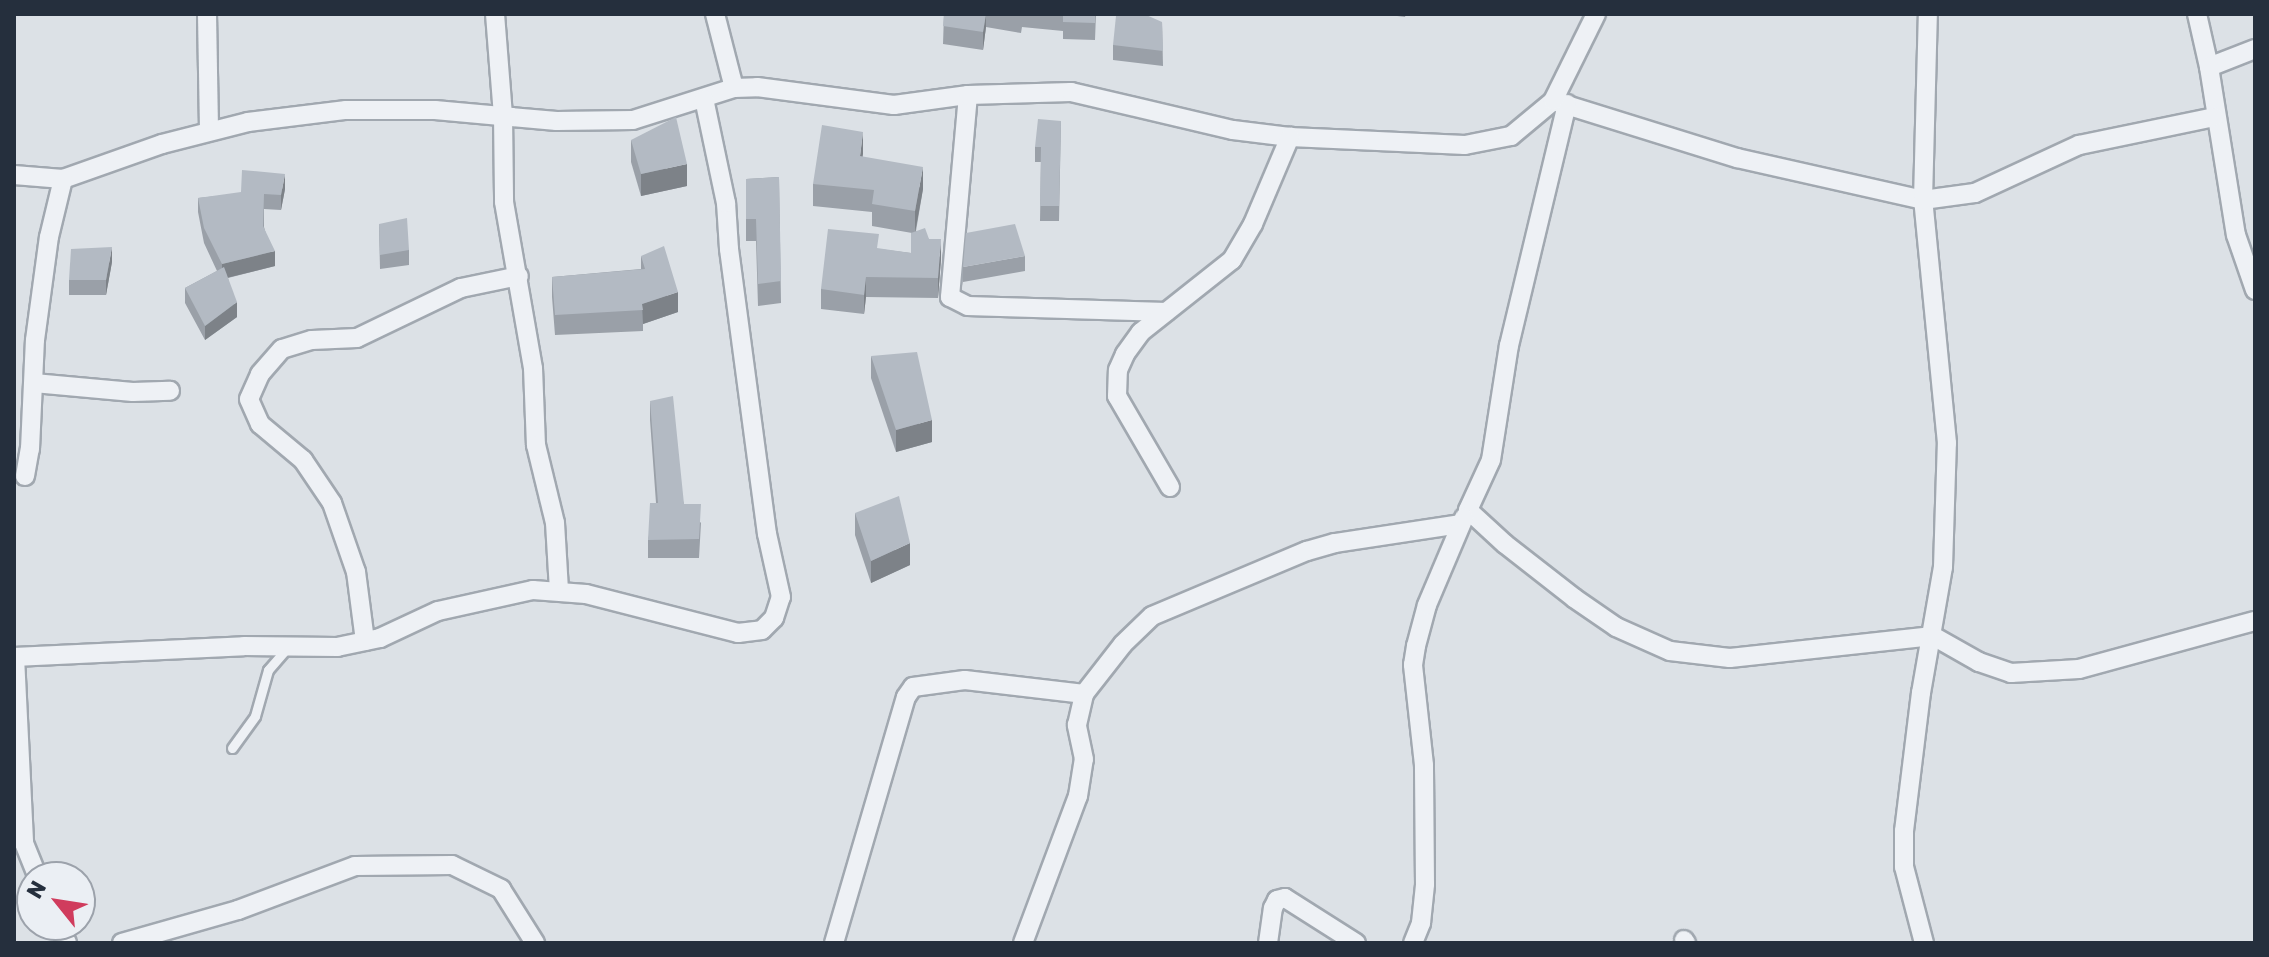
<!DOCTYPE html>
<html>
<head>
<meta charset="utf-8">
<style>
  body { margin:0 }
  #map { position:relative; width:2269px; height:957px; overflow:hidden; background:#dce1e6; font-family:Rubik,sans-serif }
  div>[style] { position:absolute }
  .roads { filter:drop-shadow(2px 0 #a1a8b0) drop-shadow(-2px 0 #a1a8b0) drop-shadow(0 2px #a1a8b0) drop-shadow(0 -2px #a1a8b0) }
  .service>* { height:9px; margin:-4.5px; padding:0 4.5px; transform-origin:4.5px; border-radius:4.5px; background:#eef1f5 }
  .minor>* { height:18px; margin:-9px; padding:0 9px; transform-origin:9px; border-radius:9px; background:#eef1f5 }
  .wall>* { inset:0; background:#9aa0a8 }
  .shaded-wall>* { inset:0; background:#7d8288 }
  .building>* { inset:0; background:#b3bac3 }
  span { translate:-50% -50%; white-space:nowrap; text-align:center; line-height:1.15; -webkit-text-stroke:7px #ebeff4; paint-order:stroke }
  .frame { position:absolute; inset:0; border:16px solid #252f3d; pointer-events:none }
  .north { position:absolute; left:16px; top:861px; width:80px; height:80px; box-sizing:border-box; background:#ebeff4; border:2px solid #9ca2ab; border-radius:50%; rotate:300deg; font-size:22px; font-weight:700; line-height:32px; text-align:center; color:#252f3d }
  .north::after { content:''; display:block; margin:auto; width:28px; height:36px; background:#d03c5d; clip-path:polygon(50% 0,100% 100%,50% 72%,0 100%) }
</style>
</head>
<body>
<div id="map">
  <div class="roads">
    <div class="service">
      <div style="left:232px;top:748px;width:39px;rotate:-54deg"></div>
      <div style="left:255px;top:716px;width:48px;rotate:-74.2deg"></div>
      <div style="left:268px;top:670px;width:30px;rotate:-49deg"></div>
    </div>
    <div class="minor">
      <div style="left:207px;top:14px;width:116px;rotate:89deg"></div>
      <div style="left:495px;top:14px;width:101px;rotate:85.5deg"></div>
      <div style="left:503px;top:115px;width:87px;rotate:89.3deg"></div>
      <div style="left:504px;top:202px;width:169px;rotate:80.1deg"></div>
      <div style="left:533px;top:368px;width:77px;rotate:87.8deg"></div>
      <div style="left:536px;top:445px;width:80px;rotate:76.3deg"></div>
      <div style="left:555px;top:523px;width:68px;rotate:86.6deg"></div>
      <div style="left:715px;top:14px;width:76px;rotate:75.6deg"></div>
      <div style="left:2197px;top:14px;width:54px;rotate:77.2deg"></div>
      <div style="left:2209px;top:67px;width:170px;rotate:80.9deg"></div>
      <div style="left:2236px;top:235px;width:58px;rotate:70.9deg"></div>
      <div style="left:2209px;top:67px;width:49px;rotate:-21.4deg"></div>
      <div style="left:968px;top:95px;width:203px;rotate:95.1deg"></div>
      <div style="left:950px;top:297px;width:20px;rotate:27deg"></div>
      <div style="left:968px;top:306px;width:198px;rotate:1.7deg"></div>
      <div style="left:1557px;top:102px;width:189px;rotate:17.3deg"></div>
      <div style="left:1737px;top:158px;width:191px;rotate:12.7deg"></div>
      <div style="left:1923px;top:200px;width:52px;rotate:-7.7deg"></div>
      <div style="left:1975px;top:193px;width:115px;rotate:-24.8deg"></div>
      <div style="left:2079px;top:145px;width:138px;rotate:-11.7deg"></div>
      <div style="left:1567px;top:104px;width:248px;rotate:103.5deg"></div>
      <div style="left:1509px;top:345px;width:116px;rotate:98.9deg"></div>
      <div style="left:1491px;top:460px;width:55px;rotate:114.7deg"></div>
      <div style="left:1468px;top:510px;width:50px;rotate:42.6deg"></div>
      <div style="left:1505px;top:544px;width:88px;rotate:38deg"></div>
      <div style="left:1574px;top:598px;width:51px;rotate:34.6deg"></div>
      <div style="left:1616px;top:627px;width:59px;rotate:24deg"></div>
      <div style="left:1670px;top:651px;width:60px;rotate:6.7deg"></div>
      <div style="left:1730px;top:658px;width:204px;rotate:-6.2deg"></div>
      <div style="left:1933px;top:636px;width:53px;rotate:29.5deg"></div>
      <div style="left:1979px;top:662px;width:34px;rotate:19deg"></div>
      <div style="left:2011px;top:673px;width:68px;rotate:-3.4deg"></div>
      <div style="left:2079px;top:669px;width:182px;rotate:-15.3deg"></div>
      <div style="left:14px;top:175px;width:49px;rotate:4.7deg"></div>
      <div style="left:63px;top:179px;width:105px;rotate:-19.5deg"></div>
      <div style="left:162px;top:144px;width:89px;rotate:-14.3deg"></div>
      <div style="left:248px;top:122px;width:99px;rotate:-7deg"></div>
      <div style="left:346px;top:110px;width:89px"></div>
      <div style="left:435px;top:110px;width:122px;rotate:5.2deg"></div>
      <div style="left:557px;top:121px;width:76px;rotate:-0.8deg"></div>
      <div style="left:633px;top:120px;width:106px;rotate:-17.6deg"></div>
      <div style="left:734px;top:88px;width:23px;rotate:-2deg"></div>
      <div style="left:757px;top:87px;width:138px;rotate:7.5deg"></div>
      <div style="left:894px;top:105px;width:75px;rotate:-7.7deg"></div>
      <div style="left:968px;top:95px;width:103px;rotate:-1.7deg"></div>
      <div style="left:1071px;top:92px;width:166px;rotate:13.2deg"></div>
      <div style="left:1233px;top:130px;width:57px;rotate:7deg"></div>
      <div style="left:1290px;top:137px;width:175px;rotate:2.6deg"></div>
      <div style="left:1465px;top:145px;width:47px;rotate:-11.1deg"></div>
      <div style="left:1511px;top:136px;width:55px;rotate:-39.8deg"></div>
      <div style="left:1553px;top:101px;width:97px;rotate:-63.7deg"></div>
      <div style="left:34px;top:383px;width:99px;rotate:5.2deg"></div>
      <div style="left:133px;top:392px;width:37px;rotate:-2deg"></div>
      <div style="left:25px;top:476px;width:27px;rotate:-80deg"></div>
      <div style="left:30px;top:449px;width:109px;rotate:-87.4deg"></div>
      <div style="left:35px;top:340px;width:104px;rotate:-82.3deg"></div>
      <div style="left:49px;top:237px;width:60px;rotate:-76.4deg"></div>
      <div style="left:1170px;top:487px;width:105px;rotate:-120.2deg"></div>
      <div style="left:1117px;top:396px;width:26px;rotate:-88deg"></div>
      <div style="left:1118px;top:370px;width:17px;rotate:-66deg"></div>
      <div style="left:1125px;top:354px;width:27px;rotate:-54deg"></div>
      <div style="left:1141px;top:332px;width:116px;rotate:-38.4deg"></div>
      <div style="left:1232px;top:260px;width:42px;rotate:-59.7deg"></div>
      <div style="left:1253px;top:224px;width:95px;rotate:-67deg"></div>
      <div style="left:365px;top:641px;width:70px;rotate:-97.4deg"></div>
      <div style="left:356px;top:572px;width:73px;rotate:-109.2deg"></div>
      <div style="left:332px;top:503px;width:52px;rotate:-124deg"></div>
      <div style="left:303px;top:460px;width:56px;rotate:-140.1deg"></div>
      <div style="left:260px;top:424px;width:27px;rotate:-114deg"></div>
      <div style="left:249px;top:399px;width:27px;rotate:-66deg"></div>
      <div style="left:260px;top:374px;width:33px;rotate:-49deg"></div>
      <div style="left:282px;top:349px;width:31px;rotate:-17deg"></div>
      <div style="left:312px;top:340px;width:45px;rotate:-2.5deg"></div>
      <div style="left:357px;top:338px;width:115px;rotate:-25.7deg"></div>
      <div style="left:461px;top:288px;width:59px;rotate:-11.7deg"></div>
      <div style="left:14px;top:657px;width:230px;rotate:-2.7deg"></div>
      <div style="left:244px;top:646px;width:93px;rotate:0.6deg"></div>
      <div style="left:337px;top:647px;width:44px;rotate:-11.8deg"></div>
      <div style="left:380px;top:638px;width:64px;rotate:-25deg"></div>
      <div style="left:438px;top:611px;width:97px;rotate:-12.5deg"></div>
      <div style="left:533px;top:590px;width:53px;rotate:4.3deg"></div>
      <div style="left:586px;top:594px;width:157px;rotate:14.4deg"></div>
      <div style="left:738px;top:633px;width:24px;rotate:-7deg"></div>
      <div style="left:762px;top:630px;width:17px;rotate:-45deg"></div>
      <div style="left:774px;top:618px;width:22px;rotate:-72deg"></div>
      <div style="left:781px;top:597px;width:65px;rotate:-102.5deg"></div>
      <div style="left:767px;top:534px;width:288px;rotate:-97.6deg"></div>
      <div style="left:729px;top:249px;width:46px;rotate:-93.7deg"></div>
      <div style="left:726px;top:203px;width:106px;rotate:-101.9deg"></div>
      <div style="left:15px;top:657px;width:186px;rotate:87.2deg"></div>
      <div style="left:24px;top:843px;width:37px;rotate:68deg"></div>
      <div style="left:59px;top:925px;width:20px;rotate:66deg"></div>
      <div style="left:1684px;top:940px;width:4px;rotate:56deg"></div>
      <div style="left:122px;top:943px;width:121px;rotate:-15.9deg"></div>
      <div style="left:238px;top:910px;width:125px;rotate:-20.6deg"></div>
      <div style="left:355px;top:866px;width:97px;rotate:-0.6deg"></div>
      <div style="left:452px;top:865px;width:55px;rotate:26.1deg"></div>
      <div style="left:501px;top:889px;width:64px;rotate:57.8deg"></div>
      <div style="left:834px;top:943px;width:256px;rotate:-73.7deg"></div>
      <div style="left:906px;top:697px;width:12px;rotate:-55deg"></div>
      <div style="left:913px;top:687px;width:52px;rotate:-7.7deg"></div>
      <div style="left:965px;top:680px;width:120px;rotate:6.7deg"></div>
      <div style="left:1023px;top:943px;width:157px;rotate:-69.5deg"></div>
      <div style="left:1078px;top:796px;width:37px;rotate:-81deg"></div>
      <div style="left:1084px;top:759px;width:35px;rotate:-102deg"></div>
      <div style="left:1077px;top:725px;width:32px;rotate:-77deg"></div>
      <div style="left:1084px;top:694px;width:63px;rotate:-52deg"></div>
      <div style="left:1123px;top:644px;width:40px;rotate:-44deg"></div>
      <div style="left:1152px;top:616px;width:168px;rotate:-22.8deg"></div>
      <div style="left:1307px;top:551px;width:29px;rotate:-16deg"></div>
      <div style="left:1335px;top:543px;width:127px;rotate:-8.6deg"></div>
      <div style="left:1268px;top:943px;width:35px;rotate:-82deg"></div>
      <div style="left:1273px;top:908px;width:9px;rotate:-63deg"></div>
      <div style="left:1277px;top:900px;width:8px;rotate:-14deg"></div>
      <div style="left:1285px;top:898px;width:84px;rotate:32.4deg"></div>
      <div style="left:1413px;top:943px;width:22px;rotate:-68deg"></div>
      <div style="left:1421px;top:923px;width:39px;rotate:-84deg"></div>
      <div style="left:1425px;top:884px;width:119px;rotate:-90.5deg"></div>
      <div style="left:1424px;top:765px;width:101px;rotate:-96.3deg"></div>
      <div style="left:1413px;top:665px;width:19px;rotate:-81deg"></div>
      <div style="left:1416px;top:646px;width:42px;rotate:-75deg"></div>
      <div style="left:1427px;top:605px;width:95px;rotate:-67deg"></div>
      <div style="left:1924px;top:943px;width:79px;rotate:-104.7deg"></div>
      <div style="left:1904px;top:867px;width:36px;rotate:-90deg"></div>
      <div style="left:1904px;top:831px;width:139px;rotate:-83deg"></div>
      <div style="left:1921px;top:693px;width:128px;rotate:-80.1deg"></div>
      <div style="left:1943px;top:567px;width:124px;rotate:-88.2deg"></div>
      <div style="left:1947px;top:443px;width:244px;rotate:-95.6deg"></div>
      <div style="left:1923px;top:200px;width:186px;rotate:-88.5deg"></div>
    </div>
  </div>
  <div class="wall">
    <div style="clip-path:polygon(944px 14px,1096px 14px,1095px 40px,1063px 39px,1063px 31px,1022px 27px,1021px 33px,986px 27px,983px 50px,943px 44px)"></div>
    <div style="clip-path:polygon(1382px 14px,1406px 14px,1405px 17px)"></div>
    <div style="clip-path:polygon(1162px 22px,1163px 66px,1113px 60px,1113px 45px)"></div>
    <div style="clip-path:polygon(1061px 121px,1059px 221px,1040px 221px,1041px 162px,1035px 162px,1035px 147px)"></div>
    <div style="clip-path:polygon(631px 140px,687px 186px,641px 196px,631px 162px)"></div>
    <div style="clip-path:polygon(863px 157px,923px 189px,916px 231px,929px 239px,941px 259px,938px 298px,866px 297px,864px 314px,821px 309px,821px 289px,879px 249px,911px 253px,912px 233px,872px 226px,872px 212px,813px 206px,813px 184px)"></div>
    <div style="clip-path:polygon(779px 177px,781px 303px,758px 306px,756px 241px,746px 241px,746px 179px)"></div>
    <div style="clip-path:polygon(285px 189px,281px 210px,264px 209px,264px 227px,275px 266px,228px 278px,237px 317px,205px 340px,185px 303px,185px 288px,217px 271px,204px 243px,198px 212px,198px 198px)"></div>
    <div style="clip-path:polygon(379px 224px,409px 250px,409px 265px,380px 269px)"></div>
    <div style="clip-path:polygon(641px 256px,678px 312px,643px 324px,643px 331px,555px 335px,552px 297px,552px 277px,641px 269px)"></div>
    <div style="clip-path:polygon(1025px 256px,1025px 271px,963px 282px,963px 267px)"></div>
    <div style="clip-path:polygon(112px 262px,106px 295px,69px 295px,69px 280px)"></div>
    <div style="clip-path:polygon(871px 356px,932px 442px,896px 452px,871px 378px)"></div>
    <div style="clip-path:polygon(650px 401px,684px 504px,701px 523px,699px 558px,648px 558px,648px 540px,656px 503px,650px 420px)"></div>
    <div style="clip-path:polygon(855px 513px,910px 565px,871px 583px,855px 535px)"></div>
  </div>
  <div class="shaded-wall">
    <div style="clip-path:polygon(986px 14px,986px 27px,983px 50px,983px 32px)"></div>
    <div style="clip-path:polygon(863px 132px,863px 154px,860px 178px,860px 156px)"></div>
    <div style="clip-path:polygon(687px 164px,687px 186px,641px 196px,641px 174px)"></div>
    <div style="clip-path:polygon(923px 167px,923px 189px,915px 233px,915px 211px)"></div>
    <div style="clip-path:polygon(285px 174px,285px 189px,281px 210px,281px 195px)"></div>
    <div style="clip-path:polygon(941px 239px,941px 259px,938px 298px,938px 278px)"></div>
    <div style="clip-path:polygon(112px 247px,112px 262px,106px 295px,106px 280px)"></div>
    <div style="clip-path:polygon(275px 251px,275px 266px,222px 279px,222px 264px)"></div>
    <div style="clip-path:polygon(866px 277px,866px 297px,864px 314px,864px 295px)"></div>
    <div style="clip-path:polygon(678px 292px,678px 312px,643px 324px,642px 304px)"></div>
    <div style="clip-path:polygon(237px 302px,237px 317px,205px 340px,205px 326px)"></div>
    <div style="clip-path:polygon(932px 420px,932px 442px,896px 452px,896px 430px)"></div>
    <div style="clip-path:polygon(910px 543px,910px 565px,871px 583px,871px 561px)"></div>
  </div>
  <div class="building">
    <div style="clip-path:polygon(944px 14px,986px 14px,983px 32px,943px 26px)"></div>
    <div style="clip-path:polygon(1063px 14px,1095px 14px,1095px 23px,1063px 22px)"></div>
    <div style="clip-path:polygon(1144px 14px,1162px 22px,1163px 51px,1113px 45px,1116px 16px)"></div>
    <div style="clip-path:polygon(676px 117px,687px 164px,641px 174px,631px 140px)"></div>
    <div style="clip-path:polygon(1038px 119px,1061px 121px,1059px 206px,1040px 206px,1041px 147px,1035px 147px)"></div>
    <div style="clip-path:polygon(822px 125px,863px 132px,860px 156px,923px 167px,915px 211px,872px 204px,874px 190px,813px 184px)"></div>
    <div style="clip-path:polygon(242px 170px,285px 174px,281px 195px,264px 194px,263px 226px,275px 251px,222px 264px,204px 228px,198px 198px,241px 192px)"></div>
    <div style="clip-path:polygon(779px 177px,781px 281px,758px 284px,756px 219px,746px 219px,746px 179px)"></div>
    <div style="clip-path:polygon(407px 218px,409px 250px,380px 255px,379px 224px)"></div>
    <div style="clip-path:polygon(1015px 224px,1025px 256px,963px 267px,966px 233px)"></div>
    <div style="clip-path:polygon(925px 228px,929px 239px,941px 239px,938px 278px,866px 277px,864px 295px,821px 289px,828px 229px,879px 234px,877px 248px,911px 253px,911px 233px)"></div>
    <div style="clip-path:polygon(664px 246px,678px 292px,642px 304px,643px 310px,555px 315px,552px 277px,645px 269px,641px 256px)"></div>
    <div style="clip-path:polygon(112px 247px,106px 280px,69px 280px,71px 249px)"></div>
    <div style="clip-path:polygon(224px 267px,237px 302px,205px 326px,185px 288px)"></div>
    <div style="clip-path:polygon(917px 352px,932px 420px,896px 430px,871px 356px)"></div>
    <div style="clip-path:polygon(673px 396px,684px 504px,701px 504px,699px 539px,648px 540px,650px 503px,658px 503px,650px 401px)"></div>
    <div style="clip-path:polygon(899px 496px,910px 543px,871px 561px,855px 513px)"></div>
  </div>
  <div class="frame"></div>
  <div class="north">N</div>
</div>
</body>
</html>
